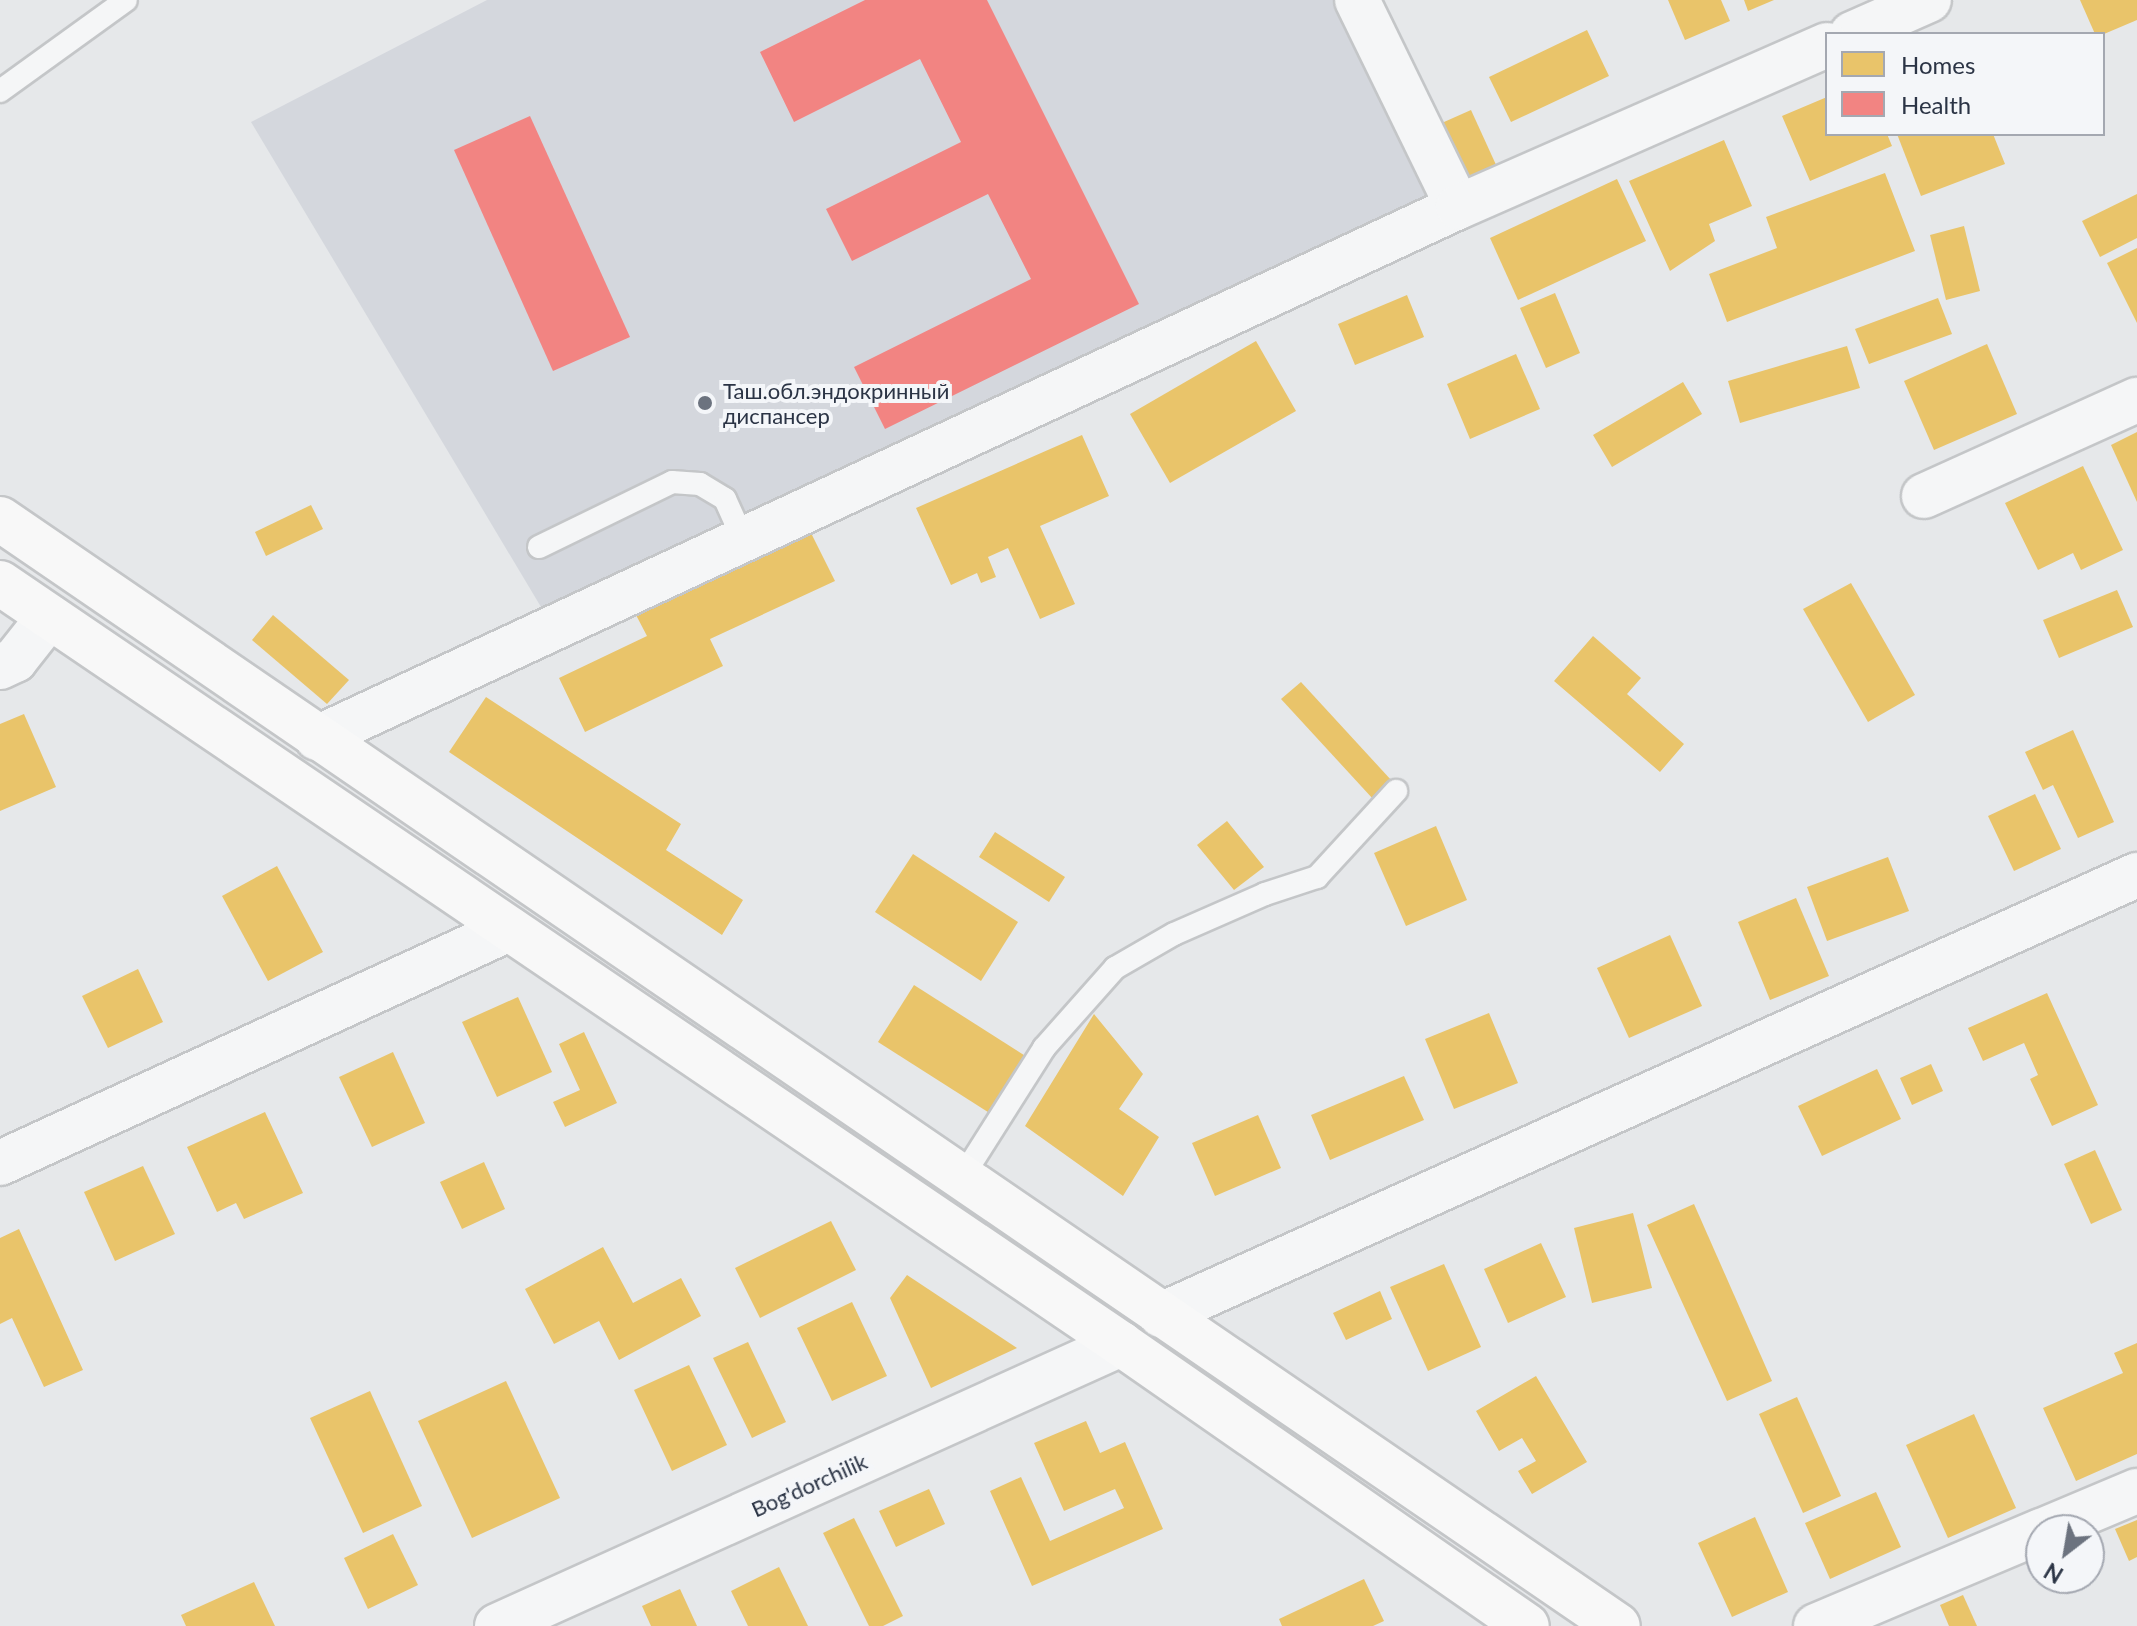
<!DOCTYPE html>
<html>
<head>
<meta charset="utf-8">
<style>
  body { margin:0 }
  #map { position:relative; width:2137px; height:1626px; overflow:hidden; background:#e6e8ea; font-family:Lato,sans-serif }
  div>[style] { position:absolute }
  .built>* { inset:0; background:#d4d7dd }
  .homes>* { inset:0; background:#e9c46a }
  .health>* { inset:0; background:#f28482 }
  .roads { filter:drop-shadow(2px 0 #c4c6c8) drop-shadow(-2px 0 #c4c6c8) drop-shadow(0 2px #c4c6c8) drop-shadow(0 -2px #c4c6c8) }
  .lane>* { height:22px; margin:-11px; padding:0 11px; transform-origin:11px; border-radius:11px; background:#f5f6f7 }
  .street>* { height:44px; margin:-22px; padding:0 22px; transform-origin:22px; border-radius:22px; background:#f5f6f7 }
  .secondary>* { height:44px; margin:-22px; padding:0 22px; transform-origin:22px; border-radius:22px; background:#f8f8f8 }
  .dots>* { width:22px; height:22px; translate:-50% -50%; box-sizing:border-box; border:4px solid #f4f6f9; border-radius:50% }
  span { translate:-50% -50%; white-space:nowrap; text-align:center; line-height:1.15; -webkit-text-stroke:8px #f4f6f9; paint-order:stroke }
  .poi-label { font-size:22px; color:#2b3445 }
  .left { translate:0 -50%; text-align:left }
  .street-label { font-size:22px; color:#2b3445 }
  .legend { position:absolute; left:1825px; top:32px; width:280px; height:104px; box-sizing:border-box; background:#f4f6f9; border:2px solid #a4a8b1; margin:0; padding:10px 14px; list-style:none; font-size:24px; color:#2b3445 }
  .legend li { display:flex; align-items:center; gap:16px; height:40px }
  .legend b { width:40px; border:2px solid #a4a8b1 }
  .north { position:absolute; left:2025px; top:1514px; width:80px; height:80px; box-sizing:border-box; background:#f4f6f9; border:2px solid #a4a8b1; border-radius:50%; rotate:211deg; font-size:22px; font-weight:700; line-height:32px; text-align:center; color:#2b3445 }
  .north::after { content:''; display:block; margin:auto; width:28px; height:36px; background:#6c737f; clip-path:polygon(50% 0,100% 100%,50% 72%,0 100%) }
</style>
</head>
<body>
<div id="map">
  <div class="built">
    <div style="clip-path:polygon(487px 0,1343px 0,1438px 193px,544px 612px,251px 122px)"></div>
  </div>
  <div class="homes">
    <div style="clip-path:polygon(1668px 0,1721px 0,1730px 21px,1685px 40px)"></div>
    <div style="clip-path:polygon(1744px 0,1774px 0,1748px 11px)"></div>
    <div style="clip-path:polygon(2080px 0,2137px 0,2137px 20px,2104px 34px,2095px 34px)"></div>
    <div style="clip-path:polygon(1587px 30px,1609px 76px,1511px 122px,1489px 77px)"></div>
    <div style="clip-path:polygon(1827px 97px,1827px 134px,1887px 134px,1892px 146px,1810px 181px,1782px 116px)"></div>
    <div style="clip-path:polygon(1471px 110px,1497px 167px,1461px 183px,1435px 126px)"></div>
    <div style="clip-path:polygon(1897px 134px,1993px 134px,2005px 164px,1921px 196px)"></div>
    <div style="clip-path:polygon(1724px 140px,1752px 206px,1709px 224px,1715px 241px,1670px 271px,1629px 181px)"></div>
    <div style="clip-path:polygon(1885px 173px,1915px 251px,1727px 322px,1709px 274px,1777px 248px,1766px 217px)"></div>
    <div style="clip-path:polygon(1617px 179px,1646px 241px,1518px 300px,1490px 238px)"></div>
    <div style="clip-path:polygon(2137px 194px,2137px 238px,2100px 257px,2082px 221px)"></div>
    <div style="clip-path:polygon(1964px 226px,1980px 291px,1946px 300px,1930px 235px)"></div>
    <div style="clip-path:polygon(2137px 248px,2137px 323px,2107px 263px)"></div>
    <div style="clip-path:polygon(1555px 293px,1580px 353px,1546px 368px,1520px 308px)"></div>
    <div style="clip-path:polygon(1407px 295px,1424px 337px,1355px 365px,1338px 324px)"></div>
    <div style="clip-path:polygon(1938px 298px,1952px 334px,1869px 364px,1855px 329px)"></div>
    <div style="clip-path:polygon(1256px 341px,1296px 411px,1170px 483px,1130px 414px)"></div>
    <div style="clip-path:polygon(1987px 344px,2017px 414px,1934px 450px,1904px 381px)"></div>
    <div style="clip-path:polygon(1847px 346px,1860px 388px,1740px 423px,1728px 381px)"></div>
    <div style="clip-path:polygon(1516px 354px,1540px 409px,1470px 439px,1447px 384px)"></div>
    <div style="clip-path:polygon(1683px 382px,1702px 414px,1612px 467px,1593px 435px)"></div>
    <div style="clip-path:polygon(2137px 432px,2137px 502px,2111px 445px)"></div>
    <div style="clip-path:polygon(1082px 435px,1109px 496px,1040px 526px,1075px 604px,1040px 619px,1008px 548px,988px 557px,996px 577px,981px 583px,977px 573px,951px 585px,916px 508px)"></div>
    <div style="clip-path:polygon(2083px 466px,2123px 550px,2081px 570px,2073px 553px,2038px 570px,2005px 503px)"></div>
    <div style="clip-path:polygon(311px 505px,323px 529px,266px 556px,255px 532px)"></div>
    <div style="clip-path:polygon(811px 533px,835px 581px,710px 639px,723px 666px,585px 732px,559px 678px,647px 636px,636px 615px)"></div>
    <div style="clip-path:polygon(1851px 583px,1915px 695px,1868px 722px,1803px 609px)"></div>
    <div style="clip-path:polygon(2117px 590px,2133px 627px,2059px 658px,2043px 620px)"></div>
    <div style="clip-path:polygon(273px 615px,349px 680px,327px 704px,252px 640px)"></div>
    <div style="clip-path:polygon(1593px 636px,1641px 678px,1627px 694px,1684px 744px,1660px 772px,1554px 681px)"></div>
    <div style="clip-path:polygon(1301px 682px,1392px 781px,1373px 799px,1281px 699px)"></div>
    <div style="clip-path:polygon(486px 697px,681px 824px,666px 850px,743px 900px,722px 935px,449px 752px)"></div>
    <div style="clip-path:polygon(24px 714px,56px 787px,0 811px,0 724px)"></div>
    <div style="clip-path:polygon(2073px 730px,2114px 822px,2078px 838px,2053px 785px,2043px 790px,2025px 752px)"></div>
    <div style="clip-path:polygon(2035px 794px,2061px 849px,2014px 871px,1988px 816px)"></div>
    <div style="clip-path:polygon(1227px 821px,1264px 867px,1234px 890px,1197px 845px)"></div>
    <div style="clip-path:polygon(1436px 826px,1467px 900px,1406px 926px,1374px 853px)"></div>
    <div style="clip-path:polygon(995px 832px,1065px 877px,1049px 902px,979px 857px)"></div>
    <div style="clip-path:polygon(913px 854px,1018px 922px,981px 981px,875px 912px)"></div>
    <div style="clip-path:polygon(1888px 857px,1909px 911px,1827px 941px,1807px 887px)"></div>
    <div style="clip-path:polygon(277px 866px,323px 952px,268px 981px,222px 896px)"></div>
    <div style="clip-path:polygon(1796px 898px,1829px 976px,1770px 1000px,1738px 922px)"></div>
    <div style="clip-path:polygon(1670px 935px,1702px 1006px,1629px 1038px,1597px 968px)"></div>
    <div style="clip-path:polygon(138px 969px,163px 1022px,108px 1048px,82px 996px)"></div>
    <div style="clip-path:polygon(914px 985px,1027px 1057px,991px 1114px,878px 1042px)"></div>
    <div style="clip-path:polygon(2047px 993px,2098px 1105px,2052px 1126px,2030px 1079px,2038px 1075px,2024px 1043px,1983px 1061px,1968px 1028px)"></div>
    <div style="clip-path:polygon(518px 997px,552px 1072px,497px 1097px,462px 1022px)"></div>
    <div style="clip-path:polygon(1489px 1013px,1518px 1083px,1454px 1109px,1425px 1039px)"></div>
    <div style="clip-path:polygon(1094px 1014px,1143px 1074px,1119px 1109px,1159px 1137px,1123px 1196px,1025px 1126px)"></div>
    <div style="clip-path:polygon(584px 1032px,617px 1103px,565px 1127px,553px 1102px,580px 1090px,559px 1044px)"></div>
    <div style="clip-path:polygon(393px 1052px,425px 1123px,372px 1147px,339px 1077px)"></div>
    <div style="clip-path:polygon(1931px 1064px,1943px 1091px,1912px 1105px,1900px 1078px)"></div>
    <div style="clip-path:polygon(1877px 1069px,1901px 1119px,1822px 1156px,1798px 1106px)"></div>
    <div style="clip-path:polygon(1404px 1076px,1424px 1120px,1330px 1160px,1311px 1115px)"></div>
    <div style="clip-path:polygon(265px 1112px,303px 1193px,244px 1219px,236px 1203px,217px 1212px,187px 1147px)"></div>
    <div style="clip-path:polygon(1258px 1115px,1281px 1168px,1215px 1196px,1192px 1143px)"></div>
    <div style="clip-path:polygon(2095px 1150px,2122px 1210px,2091px 1224px,2064px 1164px)"></div>
    <div style="clip-path:polygon(484px 1162px,505px 1209px,462px 1229px,440px 1182px)"></div>
    <div style="clip-path:polygon(143px 1166px,175px 1234px,115px 1261px,84px 1192px)"></div>
    <div style="clip-path:polygon(1694px 1204px,1772px 1381px,1727px 1401px,1647px 1225px)"></div>
    <div style="clip-path:polygon(1633px 1213px,1652px 1288px,1592px 1303px,1574px 1228px)"></div>
    <div style="clip-path:polygon(831px 1221px,856px 1270px,760px 1318px,735px 1268px)"></div>
    <div style="clip-path:polygon(19px 1229px,83px 1370px,44px 1387px,12px 1318px,0 1324px,0 1238px)"></div>
    <div style="clip-path:polygon(1541px 1243px,1566px 1297px,1508px 1323px,1484px 1269px)"></div>
    <div style="clip-path:polygon(603px 1247px,633px 1303px,681px 1278px,701px 1316px,619px 1360px,599px 1321px,554px 1344px,525px 1289px)"></div>
    <div style="clip-path:polygon(1444px 1264px,1481px 1347px,1428px 1371px,1390px 1287px)"></div>
    <div style="clip-path:polygon(907px 1275px,1017px 1348px,931px 1388px,890px 1298px)"></div>
    <div style="clip-path:polygon(1380px 1291px,1392px 1319px,1346px 1340px,1333px 1313px)"></div>
    <div style="clip-path:polygon(852px 1302px,887px 1376px,832px 1401px,797px 1328px)"></div>
    <div style="clip-path:polygon(748px 1342px,786px 1422px,752px 1438px,713px 1358px)"></div>
    <div style="clip-path:polygon(2137px 1343px,2137px 1454px,2076px 1481px,2043px 1408px,2123px 1373px,2114px 1353px)"></div>
    <div style="clip-path:polygon(689px 1365px,727px 1445px,672px 1471px,634px 1390px)"></div>
    <div style="clip-path:polygon(1536px 1376px,1587px 1462px,1532px 1494px,1518px 1471px,1536px 1461px,1522px 1438px,1499px 1451px,1476px 1411px)"></div>
    <div style="clip-path:polygon(506px 1381px,560px 1498px,472px 1538px,418px 1421px)"></div>
    <div style="clip-path:polygon(370px 1391px,422px 1506px,363px 1533px,310px 1418px)"></div>
    <div style="clip-path:polygon(1797px 1397px,1841px 1496px,1803px 1513px,1759px 1414px)"></div>
    <div style="clip-path:polygon(1974px 1414px,2016px 1508px,1948px 1538px,1906px 1445px)"></div>
    <div style="clip-path:polygon(1086px 1421px,1100px 1453px,1125px 1442px,1163px 1529px,1032px 1586px,990px 1491px,1021px 1477px,1050px 1541px,1124px 1508px,1115px 1489px,1064px 1511px,1034px 1443px)"></div>
    <div style="clip-path:polygon(929px 1489px,945px 1524px,896px 1547px,879px 1511px)"></div>
    <div style="clip-path:polygon(1876px 1492px,1901px 1547px,1830px 1579px,1805px 1523px)"></div>
    <div style="clip-path:polygon(1755px 1517px,1788px 1592px,1732px 1617px,1698px 1543px)"></div>
    <div style="clip-path:polygon(854px 1518px,903px 1616px,883px 1626px,869px 1626px,823px 1533px)"></div>
    <div style="clip-path:polygon(2137px 1520px,2137px 1557px,2129px 1561px,2115px 1529px)"></div>
    <div style="clip-path:polygon(393px 1534px,418px 1585px,368px 1609px,344px 1558px)"></div>
    <div style="clip-path:polygon(779px 1567px,808px 1626px,748px 1626px,731px 1591px)"></div>
    <div style="clip-path:polygon(1364px 1579px,1384px 1621px,1373px 1626px,1282px 1626px,1279px 1619px)"></div>
    <div style="clip-path:polygon(254px 1582px,275px 1626px,186px 1626px,181px 1615px)"></div>
    <div style="clip-path:polygon(680px 1589px,697px 1626px,651px 1626px,642px 1606px)"></div>
    <div style="clip-path:polygon(1963px 1595px,1977px 1626px,1949px 1626px,1940px 1605px)"></div>
  </div>
  <div class="health">
    <div style="clip-path:polygon(865px 0,987px 0,1139px 304px,885px 429px,854px 367px,1031px 279px,988px 194px,852px 261px,826px 209px,961px 142px,920px 59px,794px 122px,760px 52px)"></div>
    <div style="clip-path:polygon(530px 116px,630px 337px,553px 371px,454px 150px)"></div>
  </div>
  <div class="roads">
    <div class="lane">
      <div style="left:0;top:91px;width:155px;rotate:-35.8deg"></div>
      <div style="left:539px;top:547px;width:148px;rotate:-26deg"></div>
      <div style="left:672px;top:482px;width:28px;rotate:4deg"></div>
      <div style="left:700px;top:484px;width:29px;rotate:31deg"></div>
      <div style="left:725px;top:499px;width:44px;rotate:65.8deg"></div>
      <div style="left:961px;top:1179px;width:155px;rotate:-57.6deg"></div>
      <div style="left:1044px;top:1048px;width:107px;rotate:-48.4deg"></div>
      <div style="left:1115px;top:968px;width:68px;rotate:-30deg"></div>
      <div style="left:1174px;top:934px;width:99px;rotate:-23.7deg"></div>
      <div style="left:1265px;top:894px;width:55px;rotate:-18.1deg"></div>
      <div style="left:1317px;top:877px;width:117px;rotate:-47.4deg"></div>
    </div>
    <div class="street">
      <div style="left:1357px;top:0;width:230px;rotate:64deg"></div>
      <div style="left:1852px;top:34px;width:84px;rotate:-23.8deg"></div>
      <div style="left:1924px;top:496px;width:234px;rotate:-24.3deg"></div>
      <div style="left:0;top:667px;width:17px;rotate:-25deg"></div>
      <div style="left:15px;top:660px;width:55px;rotate:-51.7deg"></div>
      <div style="left:317px;top:738px;width:1259px;rotate:-24.96deg"></div>
      <div style="left:1458px;top:207px;width:403px;rotate:-23.7deg"></div>
      <div style="left:0;top:1163px;width:560px;rotate:-24.69deg"></div>
      <div style="left:1161px;top:1315px;width:1071px;rotate:-24.27deg"></div>
      <div style="left:2044px;top:1530px;width:101px;rotate:-22.8deg"></div>
      <div style="left:497px;top:1626px;width:685px;rotate:-24.32deg"></div>
      <div style="left:1816px;top:1626px;width:244px;rotate:-22.9deg"></div>
    </div>
    <div class="secondary">
      <div style="left:0;top:519px;width:1960px;rotate:34.38deg"></div>
      <div style="left:0;top:583px;width:1355px;rotate:34.17deg"></div>
      <div style="left:1121px;top:1344px;width:494px;rotate:34.8deg"></div>
    </div>
  </div>
  <div class="dots">
    <div style="left:705px;top:403px;background:#6c737f"></div>
  </div>
  <div class="poi-label">
    <span class="left" style="left:723px;top:403px">Таш.обл.эндокринный<br>диспансер</span>
  </div>
  <div class="street-label">
    <span style="left:809px;top:1485px;rotate:-24deg">Bog'dorchilik</span>
  </div>
  <ul class="legend">
  <li><b style="height:22px;background:#e9c46a"></b>Homes</li>
  <li><b style="height:22px;background:#f28482"></b>Health</li>
  </ul>
  <div class="north">N</div>
</div>
</body>
</html>
